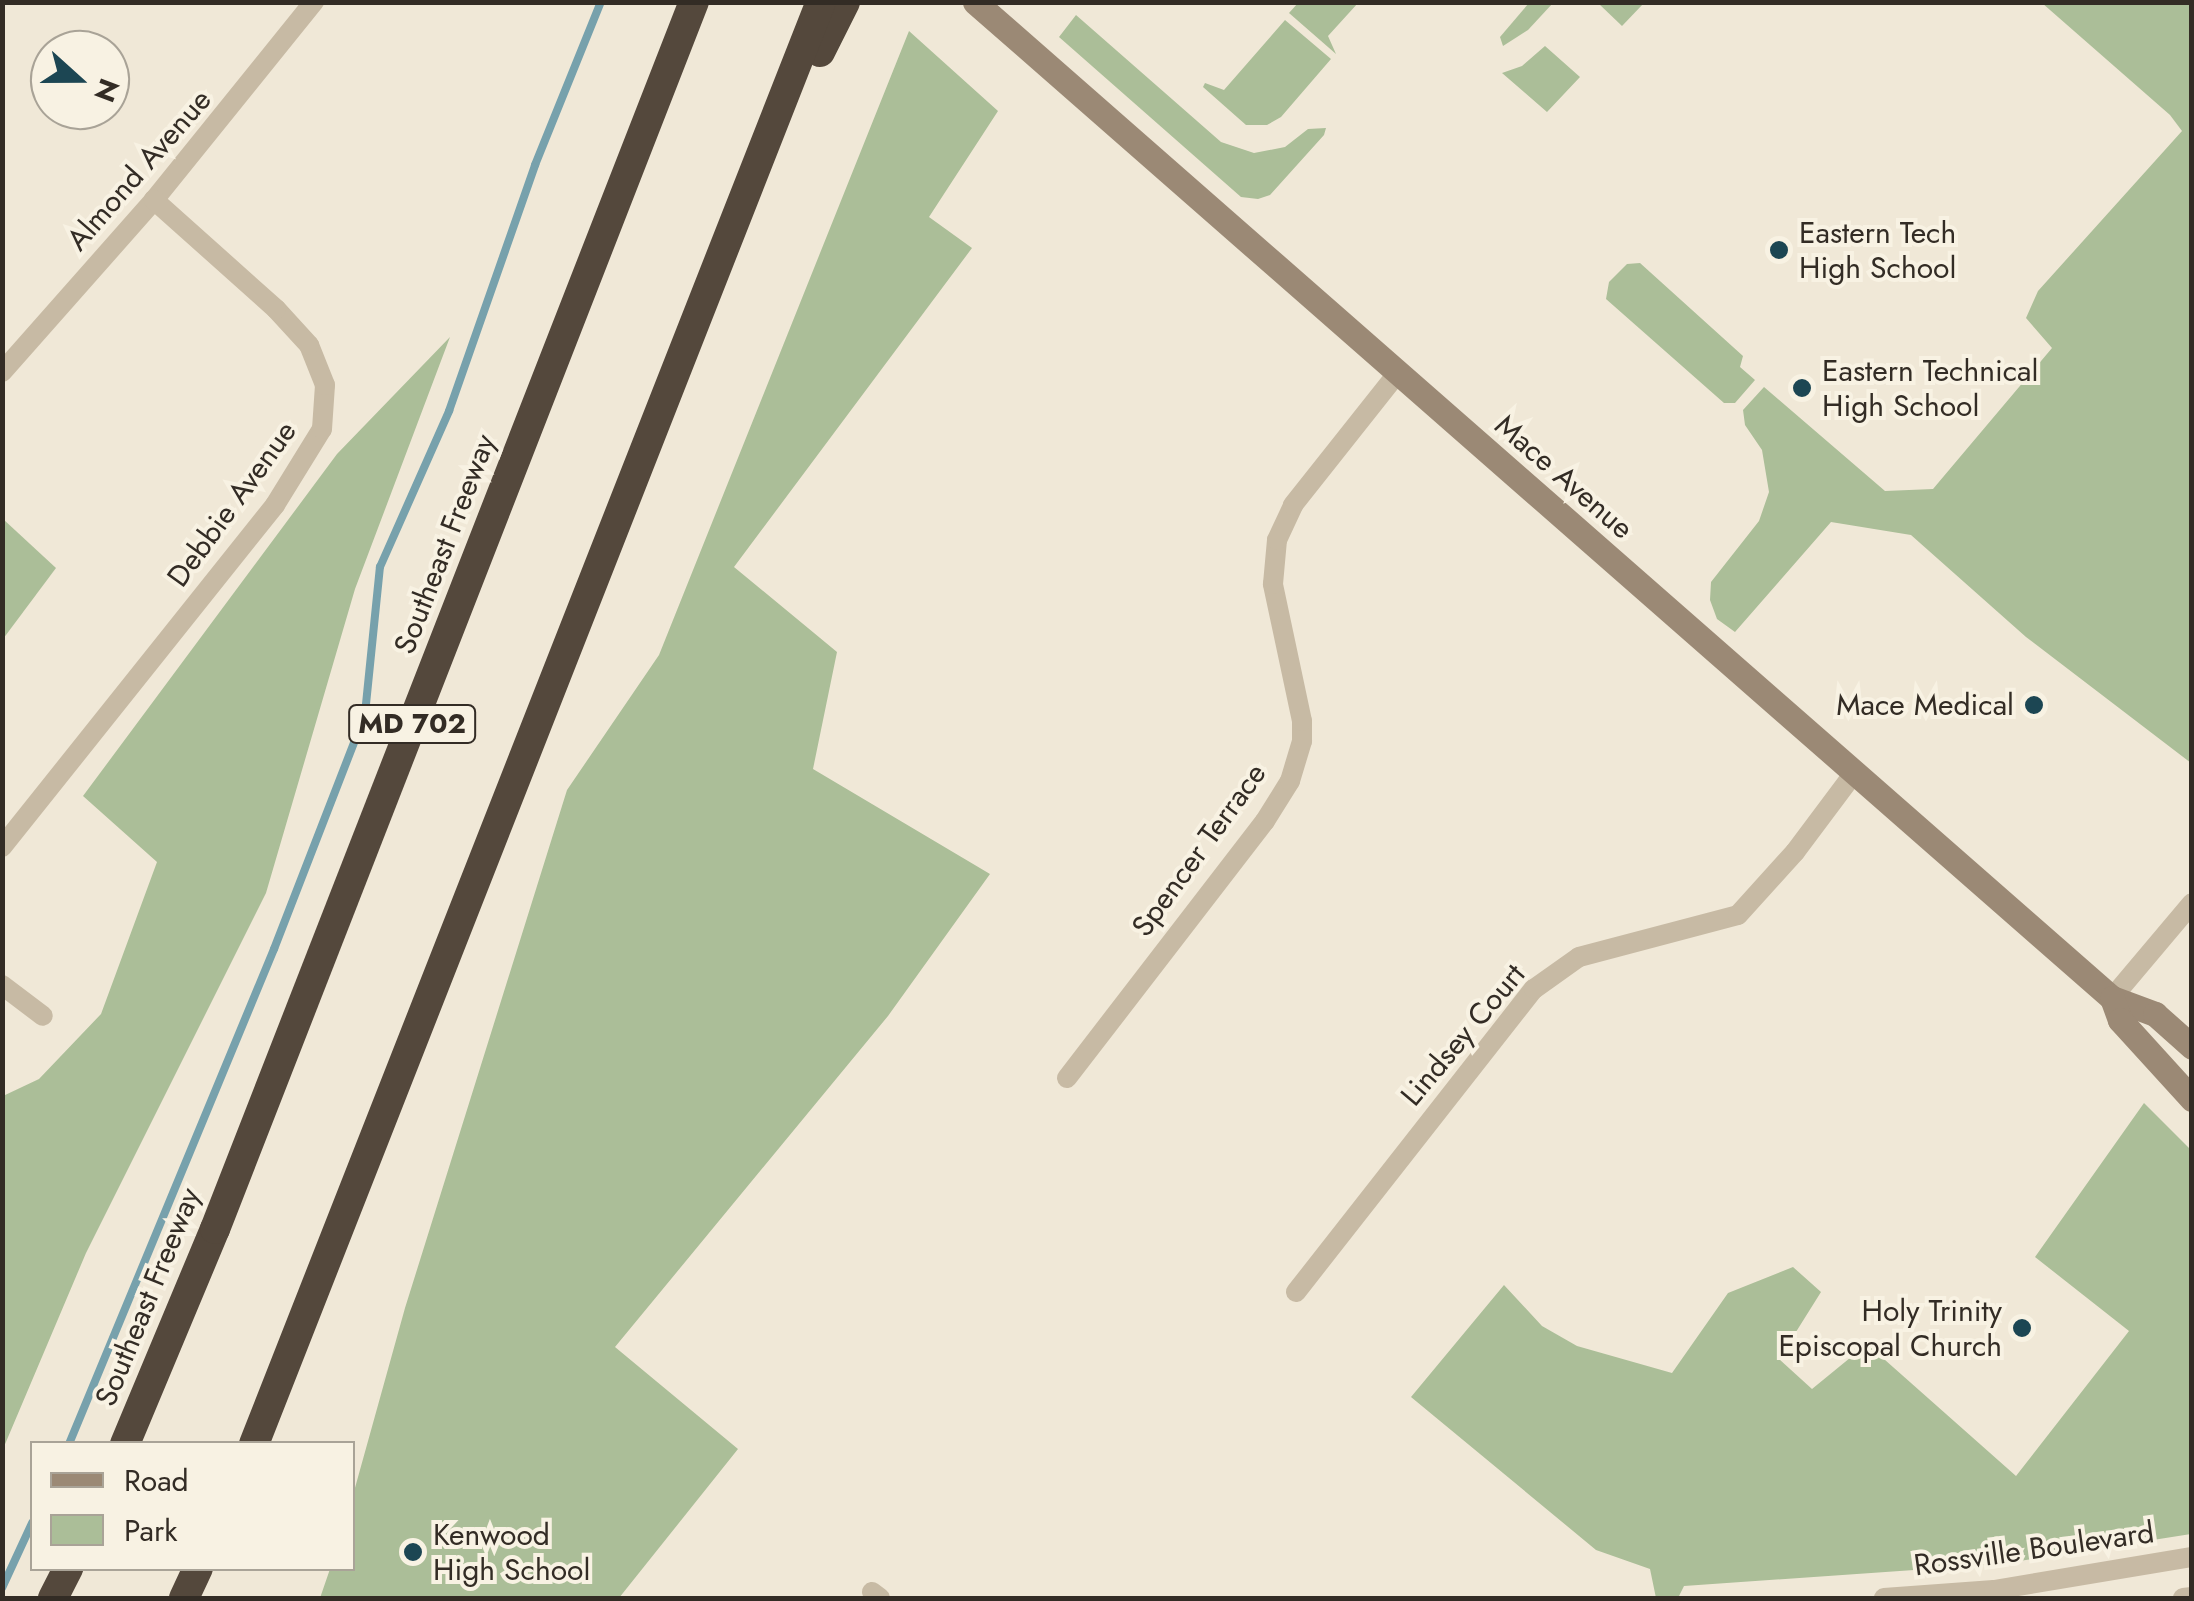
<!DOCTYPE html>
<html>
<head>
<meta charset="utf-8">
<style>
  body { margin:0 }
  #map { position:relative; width:2194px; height:1601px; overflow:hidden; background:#f0e8d7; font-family:Jost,sans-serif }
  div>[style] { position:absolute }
  .green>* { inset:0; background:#abbe98 }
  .stream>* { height:8px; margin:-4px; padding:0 4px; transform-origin:4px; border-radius:4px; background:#77a1ac }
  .street>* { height:20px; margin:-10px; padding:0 10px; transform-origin:10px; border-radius:10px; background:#c7baa4 }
  .secondary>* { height:25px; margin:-12.5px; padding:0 12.5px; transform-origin:12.5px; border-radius:12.5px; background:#9b8975 }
  .highway>* { height:30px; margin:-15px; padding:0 15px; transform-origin:15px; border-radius:15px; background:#54483c }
  .dots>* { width:28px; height:28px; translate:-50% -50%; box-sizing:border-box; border:5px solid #f8f2e3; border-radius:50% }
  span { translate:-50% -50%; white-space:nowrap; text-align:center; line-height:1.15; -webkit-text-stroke:8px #f8f2e3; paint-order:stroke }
  .shield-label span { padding:2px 8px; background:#f8f2e3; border:2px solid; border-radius:8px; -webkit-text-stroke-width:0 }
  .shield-label { font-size:28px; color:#332c25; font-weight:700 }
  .street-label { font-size:30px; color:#332c25 }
  .poi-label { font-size:30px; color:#332c25 }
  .left { translate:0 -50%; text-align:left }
  .right { translate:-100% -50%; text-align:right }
  .frame { position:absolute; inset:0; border:5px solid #332c25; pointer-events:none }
  .legend { position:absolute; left:30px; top:1441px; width:325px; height:130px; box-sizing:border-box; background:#f8f2e3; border:2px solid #a9a397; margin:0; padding:12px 18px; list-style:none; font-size:30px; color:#332c25 }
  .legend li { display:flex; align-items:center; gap:20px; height:50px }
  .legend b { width:50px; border:2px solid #a9a397 }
  .north { position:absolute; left:30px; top:30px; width:100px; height:100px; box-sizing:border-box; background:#f8f2e3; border:2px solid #a9a397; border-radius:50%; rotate:111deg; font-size:28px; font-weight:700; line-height:40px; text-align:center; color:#332c25 }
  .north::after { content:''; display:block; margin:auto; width:35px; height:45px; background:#1c4653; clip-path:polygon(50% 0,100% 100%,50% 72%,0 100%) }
</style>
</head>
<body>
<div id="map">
  <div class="green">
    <div style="clip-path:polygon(1298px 3px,1358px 3px,1328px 36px,1336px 54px,1289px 13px)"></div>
    <div style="clip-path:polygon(1529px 3px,1553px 3px,1528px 30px,1503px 46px,1500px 37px)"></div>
    <div style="clip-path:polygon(1598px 3px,1644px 3px,1622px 26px)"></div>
    <div style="clip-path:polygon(2042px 3px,2191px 3px,2191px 763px,2026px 637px,1911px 535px,1831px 522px,1735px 632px,1717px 619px,1710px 600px,1711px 582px,1759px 521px,1769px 492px,1762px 450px,1745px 425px,1743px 410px,1764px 387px,1885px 491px,1933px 489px,2052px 348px,2026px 318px,2038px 291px,2182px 131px,2170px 115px)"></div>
    <div style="clip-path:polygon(1076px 15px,1221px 142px,1254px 153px,1285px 147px,1308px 129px,1326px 128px,1324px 135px,1270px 195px,1258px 199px,1241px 197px,1059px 37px)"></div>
    <div style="clip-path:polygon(1285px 20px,1331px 59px,1281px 117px,1267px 125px,1246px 125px,1203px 87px,1205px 83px,1224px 90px)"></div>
    <div style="clip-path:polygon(909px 31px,998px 111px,929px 217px,972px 248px,734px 567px,837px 652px,813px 769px,990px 874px,888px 1016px,615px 1347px,738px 1449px,619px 1598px,320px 1598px,330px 1569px,352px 1568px,353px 1495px,405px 1308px,567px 790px,659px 655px)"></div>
    <div style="clip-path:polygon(1545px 46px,1580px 77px,1547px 112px,1502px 73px,1522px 66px)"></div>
    <div style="clip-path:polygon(1640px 263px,1743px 356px,1740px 367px,1755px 380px,1735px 403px,1724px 403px,1606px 299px,1609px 282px,1627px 264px)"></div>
    <div style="clip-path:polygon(450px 337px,355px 589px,266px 893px,86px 1253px,3px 1449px,3px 1096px,39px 1079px,101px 1014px,157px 862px,83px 796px,337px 454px)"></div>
    <div style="clip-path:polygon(3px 519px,56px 568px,3px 639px,2px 639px)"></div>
    <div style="clip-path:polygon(2144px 1103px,2191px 1150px,2191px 1534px,2000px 1564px,1684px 1586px,1678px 1598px,1656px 1598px,1650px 1569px,1596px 1550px,1411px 1397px,1504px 1285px,1542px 1326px,1577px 1346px,1672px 1373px,1728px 1293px,1793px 1267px,1821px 1292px,1779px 1359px,1812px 1389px,1867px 1344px,2016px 1476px,2129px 1331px,2035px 1257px)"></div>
  </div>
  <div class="stream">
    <div style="left:69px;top:1444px;width:536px;rotate:-67.5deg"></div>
    <div style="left:274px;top:949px;width:252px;rotate:-68.8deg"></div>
    <div style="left:365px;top:714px;width:148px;rotate:-84.2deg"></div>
    <div style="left:380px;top:567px;width:171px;rotate:-66.1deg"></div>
    <div style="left:449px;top:411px;width:261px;rotate:-70.7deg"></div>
    <div style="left:535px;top:165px;width:176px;rotate:-68deg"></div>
    <div style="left:2px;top:1588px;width:72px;rotate:-65.2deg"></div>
  </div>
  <div class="street">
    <div style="left:2px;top:372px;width:230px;rotate:-48.5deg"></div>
    <div style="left:154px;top:200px;width:255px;rotate:-51.1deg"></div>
    <div style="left:2px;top:847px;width:438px;rotate:-51.4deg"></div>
    <div style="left:275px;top:505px;width:89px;rotate:-58.3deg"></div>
    <div style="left:322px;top:429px;width:44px;rotate:-86.1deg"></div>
    <div style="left:325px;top:385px;width:43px;rotate:-111.8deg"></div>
    <div style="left:309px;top:345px;width:49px;rotate:-132.5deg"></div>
    <div style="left:276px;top:309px;width:164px;rotate:-138.2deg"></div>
    <div style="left:2px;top:985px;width:51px;rotate:37.1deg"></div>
    <div style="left:2112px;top:998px;width:124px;rotate:-49.9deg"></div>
    <div style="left:1067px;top:1078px;width:324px;rotate:-52.4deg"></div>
    <div style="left:1265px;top:821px;width:47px;rotate:-58deg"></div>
    <div style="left:1290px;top:781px;width:42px;rotate:-73.3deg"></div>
    <div style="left:1302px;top:741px;width:20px;rotate:-90deg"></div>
    <div style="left:1302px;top:721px;width:140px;rotate:-102deg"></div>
    <div style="left:1273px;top:584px;width:44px;rotate:-84.8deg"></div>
    <div style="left:1277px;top:540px;width:38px;rotate:-65deg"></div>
    <div style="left:1293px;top:505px;width:167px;rotate:-51.6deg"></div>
    <div style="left:1296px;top:1292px;width:385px;rotate:-51.9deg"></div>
    <div style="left:1534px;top:989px;width:55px;rotate:-35.4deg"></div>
    <div style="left:1579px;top:957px;width:164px;rotate:-14.8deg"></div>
    <div style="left:1738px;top:915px;width:85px;rotate:-47.9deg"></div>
    <div style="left:1795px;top:852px;width:99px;rotate:-53.2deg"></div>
    <div style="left:872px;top:1592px;width:10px;rotate:37deg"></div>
    <div style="left:1884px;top:1598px;width:110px;rotate:-4.2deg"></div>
    <div style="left:1994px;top:1590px;width:201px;rotate:-9.5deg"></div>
    <div style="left:2183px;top:1598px;width:9px;rotate:-6deg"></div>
  </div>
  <div class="secondary">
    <div style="left:975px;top:2px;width:1512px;rotate:41.22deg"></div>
    <div style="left:2112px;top:998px;width:46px;rotate:20.4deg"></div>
    <div style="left:2155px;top:1014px;width:50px;rotate:41.7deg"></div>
    <div style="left:2112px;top:998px;width:23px;rotate:70deg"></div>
    <div style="left:2120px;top:1020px;width:107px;rotate:47.7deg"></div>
  </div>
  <div class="highway">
    <div style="left:820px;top:52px;width:56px;rotate:-63.4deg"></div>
    <div style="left:125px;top:1444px;width:233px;rotate:-67.3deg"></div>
    <div style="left:215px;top:1229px;width:1317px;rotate:-68.68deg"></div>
    <div style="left:254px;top:1444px;width:1549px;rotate:-68.54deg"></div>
    <div style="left:53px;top:1598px;width:34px;rotate:-63deg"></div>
    <div style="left:184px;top:1598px;width:33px;rotate:-65deg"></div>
  </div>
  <div class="dots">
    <div style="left:1779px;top:250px;background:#1c4653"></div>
    <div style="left:1802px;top:388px;background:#1c4653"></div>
    <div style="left:2034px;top:705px;background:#1c4653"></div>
    <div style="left:2022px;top:1328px;background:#1c4653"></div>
    <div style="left:413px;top:1552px;background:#1c4653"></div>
  </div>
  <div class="shield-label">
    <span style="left:412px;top:724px">MD 702</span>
  </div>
  <div class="street-label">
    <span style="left:139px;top:170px;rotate:-49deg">Almond Avenue</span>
    <span style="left:1564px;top:477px;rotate:41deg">Mace Avenue</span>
    <span style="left:232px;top:504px;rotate:-54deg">Debbie Avenue</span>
    <span style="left:445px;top:544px;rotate:-69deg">Southeast Freeway</span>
    <span style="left:1199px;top:850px;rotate:-54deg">Spencer Terrace</span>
    <span style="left:1463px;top:1035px;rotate:-50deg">Lindsey Court</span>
    <span style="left:148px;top:1297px;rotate:-68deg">Southeast Freeway</span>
    <span style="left:2034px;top:1549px;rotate:-8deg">Rossville Boulevard</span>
  </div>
  <div class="poi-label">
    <span class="left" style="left:1799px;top:250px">Eastern Tech<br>High School</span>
    <span class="left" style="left:1822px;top:388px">Eastern Technical<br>High School</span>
    <span class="right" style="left:2014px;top:705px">Mace Medical</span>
    <span class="right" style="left:2002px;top:1328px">Holy Trinity<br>Episcopal Church</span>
    <span class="left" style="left:433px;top:1552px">Kenwood<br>High School</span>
  </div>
  <div class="frame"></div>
  <ul class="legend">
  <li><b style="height:12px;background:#9b8975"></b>Road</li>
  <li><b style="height:28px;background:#abbe98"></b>Park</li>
  </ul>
  <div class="north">N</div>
</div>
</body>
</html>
